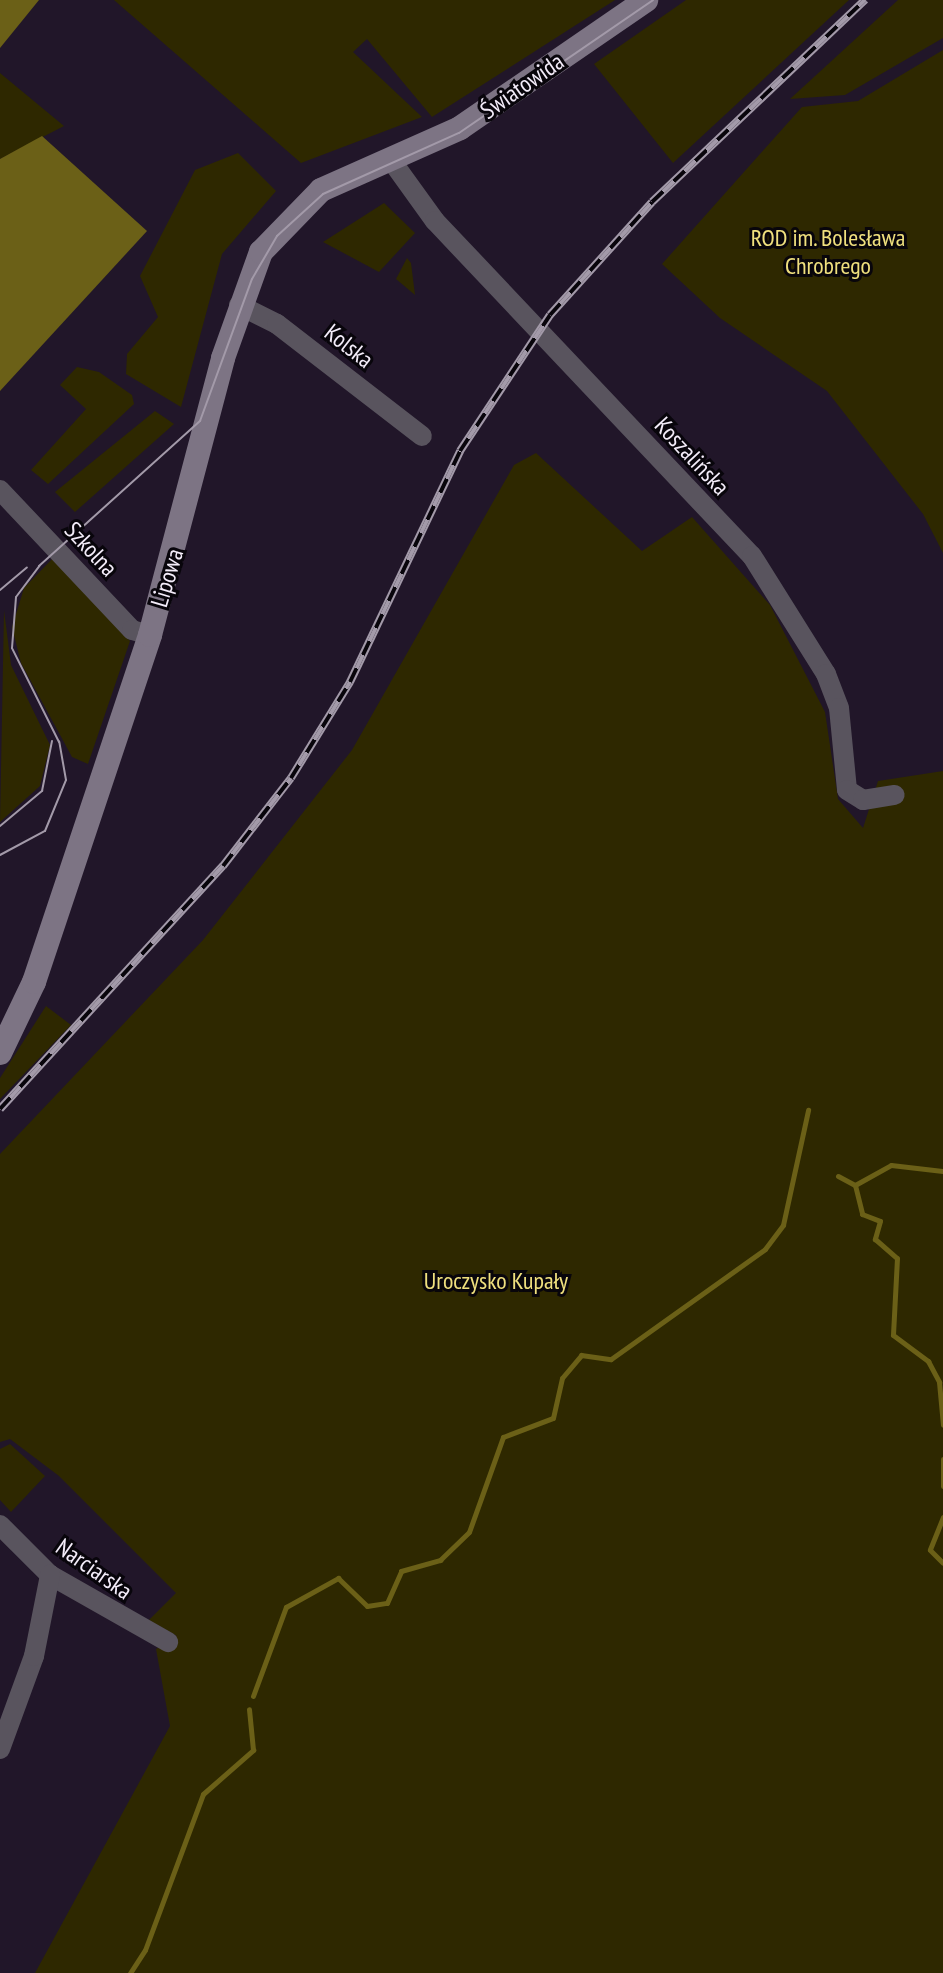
<!DOCTYPE html>
<html>
<head>
<meta charset="utf-8">
<style>
  body { margin:0 }
  #map { position:relative; width:943px; height:1973px; overflow:hidden; background:#211629; font-family:"PT Sans Narrow",sans-serif }
  div>[style] { position:absolute }
  .green>* { inset:0; background:#2e2800 }
  .water>* { inset:0; background:#6b6017 }
  .stream>* { height:5px; margin:-2.5px; padding:0 2.5px; transform-origin:2.5px; border-radius:2.5px; background:#6b6017 }
  .street>* { height:20px; margin:-10px; padding:0 10px; transform-origin:10px; border-radius:10px; background:#59545e }
  .secondary>* { height:24px; margin:-12px; padding:0 12px; transform-origin:12px; border-radius:12px; background:#7d7484 }
  .tram>* { height:2px; margin:-1px; padding:0 1px; transform-origin:1px; border-radius:1px; background:#a39aa9 }
  .rail>* { height:8px; margin-top:-4px; transform-origin:0; background:repeating-linear-gradient(90deg,#08050b 0 15px,#a39aa9 0 30px); box-sizing:border-box; border-block:2px solid #a39aa9 }
  span { translate:-50% -50%; white-space:nowrap; text-align:center; line-height:1.15; -webkit-text-stroke:6px #08050b; paint-order:stroke }
  .street-label { font-size:24px; color:#f3ecf9 }
  .park-label { font-size:24px; color:#f0e07e }
</style>
</head>
<body>
<div id="map">
  <div class="green">
    <div style="clip-path:polygon(114px 0,615px 0,432px 117px,367px 39px,353px 52px,422px 117px,301px 163px)"></div>
    <div style="clip-path:polygon(686px 0,849px 0,673px 163px,594px 64px)"></div>
    <div style="clip-path:polygon(898px 0,943px 0,943px 38px,845px 95px,790px 99px)"></div>
    <div style="clip-path:polygon(943px 50px,943px 553px,923px 514px,827px 391px,720px 318px,662px 264px,802px 107px,858px 101px)"></div>
    <div style="clip-path:polygon(0 73px,64px 126px,0 159px)"></div>
    <div style="clip-path:polygon(238px 153px,276px 191px,222px 254px,181px 407px,126px 374px,127px 354px,158px 317px,140px 276px,195px 170px)"></div>
    <div style="clip-path:polygon(384px 203px,415px 233px,379px 272px,323px 242px)"></div>
    <div style="clip-path:polygon(407px 258px,411px 263px,415px 295px,396px 279px)"></div>
    <div style="clip-path:polygon(77px 367px,99px 372px,132px 395px,134px 404px,48px 484px,31px 470px,86px 409px,60px 385px)"></div>
    <div style="clip-path:polygon(155px 411px,174px 424px,75px 512px,55px 492px)"></div>
    <div style="clip-path:polygon(536px 453px,642px 551px,692px 517px,770px 605px,825px 712px,838px 799px,863px 828px,878px 781px,943px 771px,943px 1973px,35px 1973px,170px 1726px,156px 1649px,177px 1636px,149px 1620px,176px 1593px,59px 1476px,10px 1439px,0 1442px,0 1154px,203px 940px,352px 750px,514px 465px)"></div>
    <div style="clip-path:polygon(53px 558px,130px 641px,88px 764px,72px 757px,21px 663px,12px 627px,24px 588px)"></div>
    <div style="clip-path:polygon(4px 610px,11px 665px,50px 745px,40px 786px,0 822px)"></div>
    <div style="clip-path:polygon(46px 1006px,71px 1025px,0 1099px,0 1078px)"></div>
    <div style="clip-path:polygon(10px 1444px,45px 1476px,11px 1512px,0 1500px,0 1449px)"></div>
  </div>
  <div class="water">
    <div style="clip-path:polygon(0 0,39px 0,0 48px)"></div>
    <div style="clip-path:polygon(42px 136px,147px 231px,0 391px,0 159px)"></div>
  </div>
  <div class="stream">
    <div style="left:838px;top:1176px;width:19px;rotate:28deg"></div>
    <div style="left:855px;top:1185px;width:30px;rotate:76deg"></div>
    <div style="left:862px;top:1214px;width:19px;rotate:21deg"></div>
    <div style="left:880px;top:1221px;width:19px;rotate:106deg"></div>
    <div style="left:875px;top:1239px;width:29px;rotate:41deg"></div>
    <div style="left:897px;top:1258px;width:77px;rotate:93deg"></div>
    <div style="left:893px;top:1335px;width:44px;rotate:36.6deg"></div>
    <div style="left:928px;top:1361px;width:24px;rotate:62deg"></div>
    <div style="left:939px;top:1382px;width:43px;rotate:84.7deg"></div>
    <div style="left:855px;top:1185px;width:41px;rotate:-29.1deg"></div>
    <div style="left:891px;top:1165px;width:52px;rotate:6.6deg"></div>
    <div style="left:943px;top:1459px;width:27px;rotate:90deg"></div>
    <div style="left:943px;top:1517px;width:35px;rotate:112deg"></div>
    <div style="left:930px;top:1550px;width:18px;rotate:45deg"></div>
    <div style="left:253px;top:1696px;width:95px;rotate:-69.7deg"></div>
    <div style="left:286px;top:1607px;width:60px;rotate:-29.1deg"></div>
    <div style="left:338px;top:1578px;width:40px;rotate:44deg"></div>
    <div style="left:367px;top:1606px;width:20px;rotate:-9deg"></div>
    <div style="left:387px;top:1603px;width:35px;rotate:-66deg"></div>
    <div style="left:401px;top:1571px;width:41px;rotate:-15.8deg"></div>
    <div style="left:440px;top:1560px;width:40px;rotate:-44deg"></div>
    <div style="left:469px;top:1532px;width:101px;rotate:-70.3deg"></div>
    <div style="left:503px;top:1437px;width:53px;rotate:-20.8deg"></div>
    <div style="left:553px;top:1418px;width:41px;rotate:-77.3deg"></div>
    <div style="left:562px;top:1378px;width:30px;rotate:-50deg"></div>
    <div style="left:581px;top:1355px;width:30px;rotate:8deg"></div>
    <div style="left:611px;top:1359px;width:189px;rotate:-35.5deg"></div>
    <div style="left:765px;top:1249px;width:30px;rotate:-53deg"></div>
    <div style="left:783px;top:1225px;width:118px;rotate:-77.7deg"></div>
    <div style="left:130px;top:1973px;width:27px;rotate:-57deg"></div>
    <div style="left:145px;top:1950px;width:166px;rotate:-69.6deg"></div>
    <div style="left:203px;top:1794px;width:67px;rotate:-41.3deg"></div>
    <div style="left:253px;top:1750px;width:41px;rotate:-95.6deg"></div>
  </div>
  <div class="street">
    <div style="left:391px;top:160px;width:75px;rotate:54.2deg"></div>
    <div style="left:435px;top:221px;width:461px;rotate:46.6deg"></div>
    <div style="left:752px;top:556px;width:139px;rotate:57.9deg"></div>
    <div style="left:826px;top:674px;width:36px;rotate:69deg"></div>
    <div style="left:839px;top:708px;width:82px;rotate:84.4deg"></div>
    <div style="left:847px;top:790px;width:19px;rotate:32deg"></div>
    <div style="left:863px;top:800px;width:32px;rotate:-9deg"></div>
    <div style="left:239px;top:305px;width:42px;rotate:26.6deg"></div>
    <div style="left:277px;top:324px;width:183px;rotate:37.7deg"></div>
    <div style="left:0;top:490px;width:192px;rotate:46.7deg"></div>
    <div style="left:132px;top:630px;width:19px;rotate:16deg"></div>
    <div style="left:0;top:1525px;width:71px;rotate:45deg"></div>
    <div style="left:50px;top:1575px;width:136px;rotate:29.6deg"></div>
    <div style="left:0;top:1749px;width:99px;rotate:-69.9deg"></div>
    <div style="left:34px;top:1656px;width:83px;rotate:-78.8deg"></div>
  </div>
  <div class="secondary">
    <div style="left:0;top:1053px;width:79px;rotate:-64.4deg"></div>
    <div style="left:34px;top:982px;width:366px;rotate:-71.5deg"></div>
    <div style="left:150px;top:635px;width:286px;rotate:-75.2deg"></div>
    <div style="left:223px;top:358px;width:113px;rotate:-70.3deg"></div>
    <div style="left:261px;top:252px;width:86px;rotate:-45.9deg"></div>
    <div style="left:321px;top:190px;width:152px;rotate:-24deg"></div>
    <div style="left:460px;top:128px;width:226px;rotate:-34.5deg"></div>
  </div>
  <div class="tram">
    <div style="left:0;top:590px;width:35px;rotate:-40deg"></div>
    <div style="left:0;top:826px;width:55px;rotate:-39.8deg"></div>
    <div style="left:42px;top:791px;width:51px;rotate:-78.7deg"></div>
    <div style="left:0;top:855px;width:51px;rotate:-28.1deg"></div>
    <div style="left:45px;top:831px;width:55px;rotate:-67.6deg"></div>
    <div style="left:66px;top:780px;width:39px;rotate:-100deg"></div>
    <div style="left:59px;top:742px;width:105px;rotate:-116.6deg"></div>
    <div style="left:12px;top:648px;width:51px;rotate:-85.5deg"></div>
    <div style="left:16px;top:597px;width:39px;rotate:-53deg"></div>
    <div style="left:39px;top:566px;width:217px;rotate:-42deg"></div>
    <div style="left:200px;top:421px;width:151px;rotate:-69.9deg"></div>
    <div style="left:252px;top:279px;width:50px;rotate:-59.8deg"></div>
    <div style="left:277px;top:236px;width:62px;rotate:-42.4deg"></div>
    <div style="left:323px;top:194px;width:149px;rotate:-24.2deg"></div>
    <div style="left:459px;top:133px;width:235px;rotate:-34.4deg"></div>
  </div>
  <div class="rail">
    <div style="left:0;top:1109px;width:330px;rotate:-47.5deg"></div>
    <div style="left:223px;top:866px;width:111px;rotate:-52.3deg"></div>
    <div style="left:291px;top:778px;width:113px;rotate:-58.4deg"></div>
    <div style="left:350px;top:682px;width:256px;rotate:-64.5deg"></div>
    <div style="left:460px;top:451px;width:163px;rotate:-56.5deg"></div>
    <div style="left:550px;top:315px;width:152px;rotate:-47.9deg"></div>
    <div style="left:652px;top:202px;width:294px;rotate:-43.5deg"></div>
  </div>
  <div class="street-label">
    <span style="left:522px;top:86px;rotate:-35deg">Światowida</span>
    <span style="left:349px;top:346px;rotate:38deg">Kolska</span>
    <span style="left:692px;top:456px;rotate:47deg">Koszalińska</span>
    <span style="left:91px;top:549px;rotate:47deg">Szkolna</span>
    <span style="left:167px;top:578px;rotate:-73deg">Lipowa</span>
    <span style="left:94px;top:1569px;rotate:35deg">Narciarska</span>
  </div>
  <div class="park-label">
    <span style="left:828px;top:252px">ROD im. Bolesława<br>Chrobrego</span>
    <span style="left:496px;top:1281px">Uroczysko Kupały</span>
  </div>
</div>
</body>
</html>
